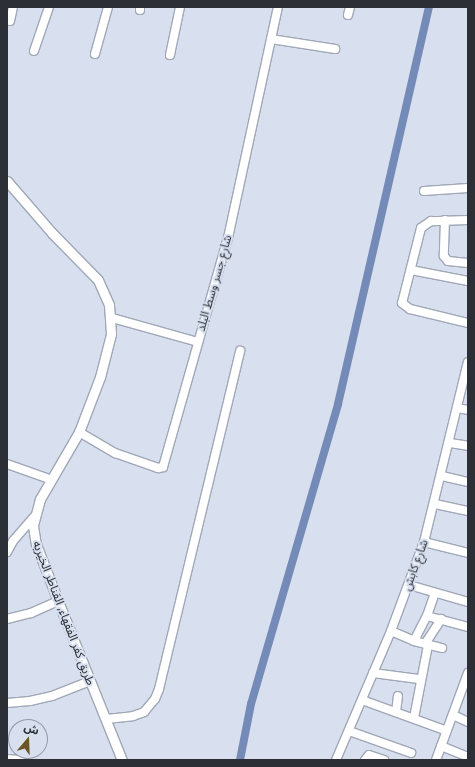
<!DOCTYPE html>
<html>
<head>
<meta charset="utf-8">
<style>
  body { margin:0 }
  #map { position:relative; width:475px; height:767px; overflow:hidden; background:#d8e0f0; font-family:"Open Sans","Noto Sans Arabic",sans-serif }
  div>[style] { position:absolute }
  .canal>* { height:8px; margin:-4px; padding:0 4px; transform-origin:4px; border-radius:4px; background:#748ab7 }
  .roads { filter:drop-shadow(1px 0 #a0a7b6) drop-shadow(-1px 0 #a0a7b6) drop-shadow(0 1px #a0a7b6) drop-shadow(0 -1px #a0a7b6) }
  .minor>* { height:8px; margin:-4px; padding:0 4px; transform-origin:4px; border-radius:4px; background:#fff }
  .tertiary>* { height:9px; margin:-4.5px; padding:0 4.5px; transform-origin:4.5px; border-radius:4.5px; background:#fff }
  span { translate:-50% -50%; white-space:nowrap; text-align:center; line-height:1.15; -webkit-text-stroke:4px #d8e0f0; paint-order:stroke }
  .street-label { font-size:12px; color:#2c2f35 }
  .frame { position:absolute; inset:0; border:8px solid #2c2f35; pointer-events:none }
  .north { position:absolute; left:8px; top:719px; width:40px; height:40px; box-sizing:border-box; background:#d8e0f0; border:1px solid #9399a5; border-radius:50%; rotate:19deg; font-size:11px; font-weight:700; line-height:16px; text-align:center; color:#2c2f35 }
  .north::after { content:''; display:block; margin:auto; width:14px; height:18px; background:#6b5524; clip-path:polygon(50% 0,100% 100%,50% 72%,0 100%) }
</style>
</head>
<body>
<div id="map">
  <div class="canal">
    <div style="left:240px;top:760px;width:57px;rotate:-78.9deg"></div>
    <div style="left:251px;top:704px;width:312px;rotate:-73.8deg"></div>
    <div style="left:338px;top:404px;width:407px;rotate:-77.1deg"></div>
  </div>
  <div class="roads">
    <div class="minor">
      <div style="left:140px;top:10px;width:3px;rotate:-90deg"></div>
      <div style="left:348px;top:15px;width:8px;rotate:-76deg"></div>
      <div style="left:10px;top:21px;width:14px;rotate:-78deg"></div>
      <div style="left:271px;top:39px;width:65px;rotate:8.9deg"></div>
      <div style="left:34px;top:51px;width:46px;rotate:-71.2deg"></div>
      <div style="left:95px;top:54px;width:49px;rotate:-74.5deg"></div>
      <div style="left:170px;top:55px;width:49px;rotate:-78.2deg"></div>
      <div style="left:424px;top:191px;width:44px;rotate:-3.9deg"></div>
      <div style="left:445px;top:220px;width:36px;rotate:92deg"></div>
      <div style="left:444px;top:256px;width:6px;rotate:51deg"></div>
      <div style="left:448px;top:261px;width:20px;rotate:6deg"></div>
      <div style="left:468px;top:220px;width:37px;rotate:178deg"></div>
      <div style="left:431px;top:221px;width:12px;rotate:145deg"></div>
      <div style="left:421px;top:228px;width:77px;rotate:104.2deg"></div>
      <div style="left:402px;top:303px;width:10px;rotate:37deg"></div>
      <div style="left:410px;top:309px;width:60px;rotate:13.6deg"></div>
      <div style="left:411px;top:270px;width:58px;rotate:10.9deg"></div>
      <div style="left:112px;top:318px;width:89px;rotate:15.6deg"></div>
      <div style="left:457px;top:408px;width:11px;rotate:10deg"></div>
      <div style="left:79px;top:432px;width:42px;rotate:30.3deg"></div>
      <div style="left:115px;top:453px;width:46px;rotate:19.2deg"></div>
      <div style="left:158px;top:468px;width:5px;rotate:-11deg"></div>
      <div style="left:163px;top:467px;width:238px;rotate:-74.2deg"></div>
      <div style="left:228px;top:238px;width:236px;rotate:-77.8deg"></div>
      <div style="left:450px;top:443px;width:18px;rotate:9deg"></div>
      <div style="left:7px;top:464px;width:48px;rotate:19.6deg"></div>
      <div style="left:442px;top:476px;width:27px;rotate:13deg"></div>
      <div style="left:435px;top:504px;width:34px;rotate:12deg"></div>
      <div style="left:424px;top:542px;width:45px;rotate:14deg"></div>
      <div style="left:7px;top:552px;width:13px;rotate:-61deg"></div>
      <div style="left:13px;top:541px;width:32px;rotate:-49deg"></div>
      <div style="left:409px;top:585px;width:61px;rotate:16.1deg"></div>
      <div style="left:427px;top:616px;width:42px;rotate:15deg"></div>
      <div style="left:7px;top:619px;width:25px;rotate:-14deg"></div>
      <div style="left:31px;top:613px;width:30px;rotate:-24deg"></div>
      <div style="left:391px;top:631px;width:25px;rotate:23deg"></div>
      <div style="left:414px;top:641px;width:29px;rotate:14deg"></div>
      <div style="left:414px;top:641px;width:28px;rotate:-63deg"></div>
      <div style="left:427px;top:616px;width:24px;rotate:-71deg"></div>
      <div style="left:425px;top:644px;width:30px;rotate:-57deg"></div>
      <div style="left:373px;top:673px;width:46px;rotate:7.4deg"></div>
      <div style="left:362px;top:700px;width:90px;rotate:20deg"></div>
      <div style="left:7px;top:703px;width:23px;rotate:-5deg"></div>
      <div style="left:30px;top:701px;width:23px;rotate:-13deg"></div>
      <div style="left:52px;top:696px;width:41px;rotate:-21.5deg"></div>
      <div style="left:396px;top:712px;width:16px;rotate:-83deg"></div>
      <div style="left:453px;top:715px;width:17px;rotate:25deg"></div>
      <div style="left:414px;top:718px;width:74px;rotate:-79.1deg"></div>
      <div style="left:106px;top:719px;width:27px;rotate:-6deg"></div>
      <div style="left:133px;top:716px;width:12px;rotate:-20deg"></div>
      <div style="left:144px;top:712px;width:17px;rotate:-50deg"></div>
      <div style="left:155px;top:699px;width:11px;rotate:-68deg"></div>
      <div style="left:159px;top:689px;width:348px;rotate:-76.5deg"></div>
      <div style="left:349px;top:731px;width:66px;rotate:19.5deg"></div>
      <div style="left:441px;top:746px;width:29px;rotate:22deg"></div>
      <div style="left:7px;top:759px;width:13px;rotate:4deg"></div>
      <div style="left:336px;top:760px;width:140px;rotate:-66.9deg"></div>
      <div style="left:391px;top:631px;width:95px;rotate:-69.7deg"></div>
      <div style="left:424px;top:542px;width:185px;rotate:-76.3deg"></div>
      <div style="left:365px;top:760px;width:6px;rotate:-51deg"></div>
      <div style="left:369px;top:755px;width:16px;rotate:18deg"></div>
      <div style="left:436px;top:760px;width:93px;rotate:-69.8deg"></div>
    </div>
    <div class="tertiary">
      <div style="left:7px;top:181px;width:69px;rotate:49.1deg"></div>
      <div style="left:52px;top:233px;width:66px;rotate:45.6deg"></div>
      <div style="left:98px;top:280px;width:27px;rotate:66deg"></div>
      <div style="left:109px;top:305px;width:29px;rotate:86deg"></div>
      <div style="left:111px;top:334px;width:44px;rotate:104.3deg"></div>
      <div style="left:100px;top:377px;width:59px;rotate:110.9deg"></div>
      <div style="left:79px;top:432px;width:78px;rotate:120.2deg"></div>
      <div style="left:40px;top:499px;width:28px;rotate:105deg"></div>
      <div style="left:33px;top:526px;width:18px;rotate:81deg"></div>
      <div style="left:36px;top:544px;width:61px;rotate:68.9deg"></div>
      <div style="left:58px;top:601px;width:171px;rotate:68.1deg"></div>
    </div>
  </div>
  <div class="street-label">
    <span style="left:214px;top:283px;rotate:-74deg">شارع جسر وسط البلد</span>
    <span style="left:415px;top:565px;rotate:-70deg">شارع كابش</span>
    <span style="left:64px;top:613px;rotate:69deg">طريق كفر الفقهاء, القناطر الخيريه</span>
  </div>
  <div class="frame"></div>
  <div class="north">ش</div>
</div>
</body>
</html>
